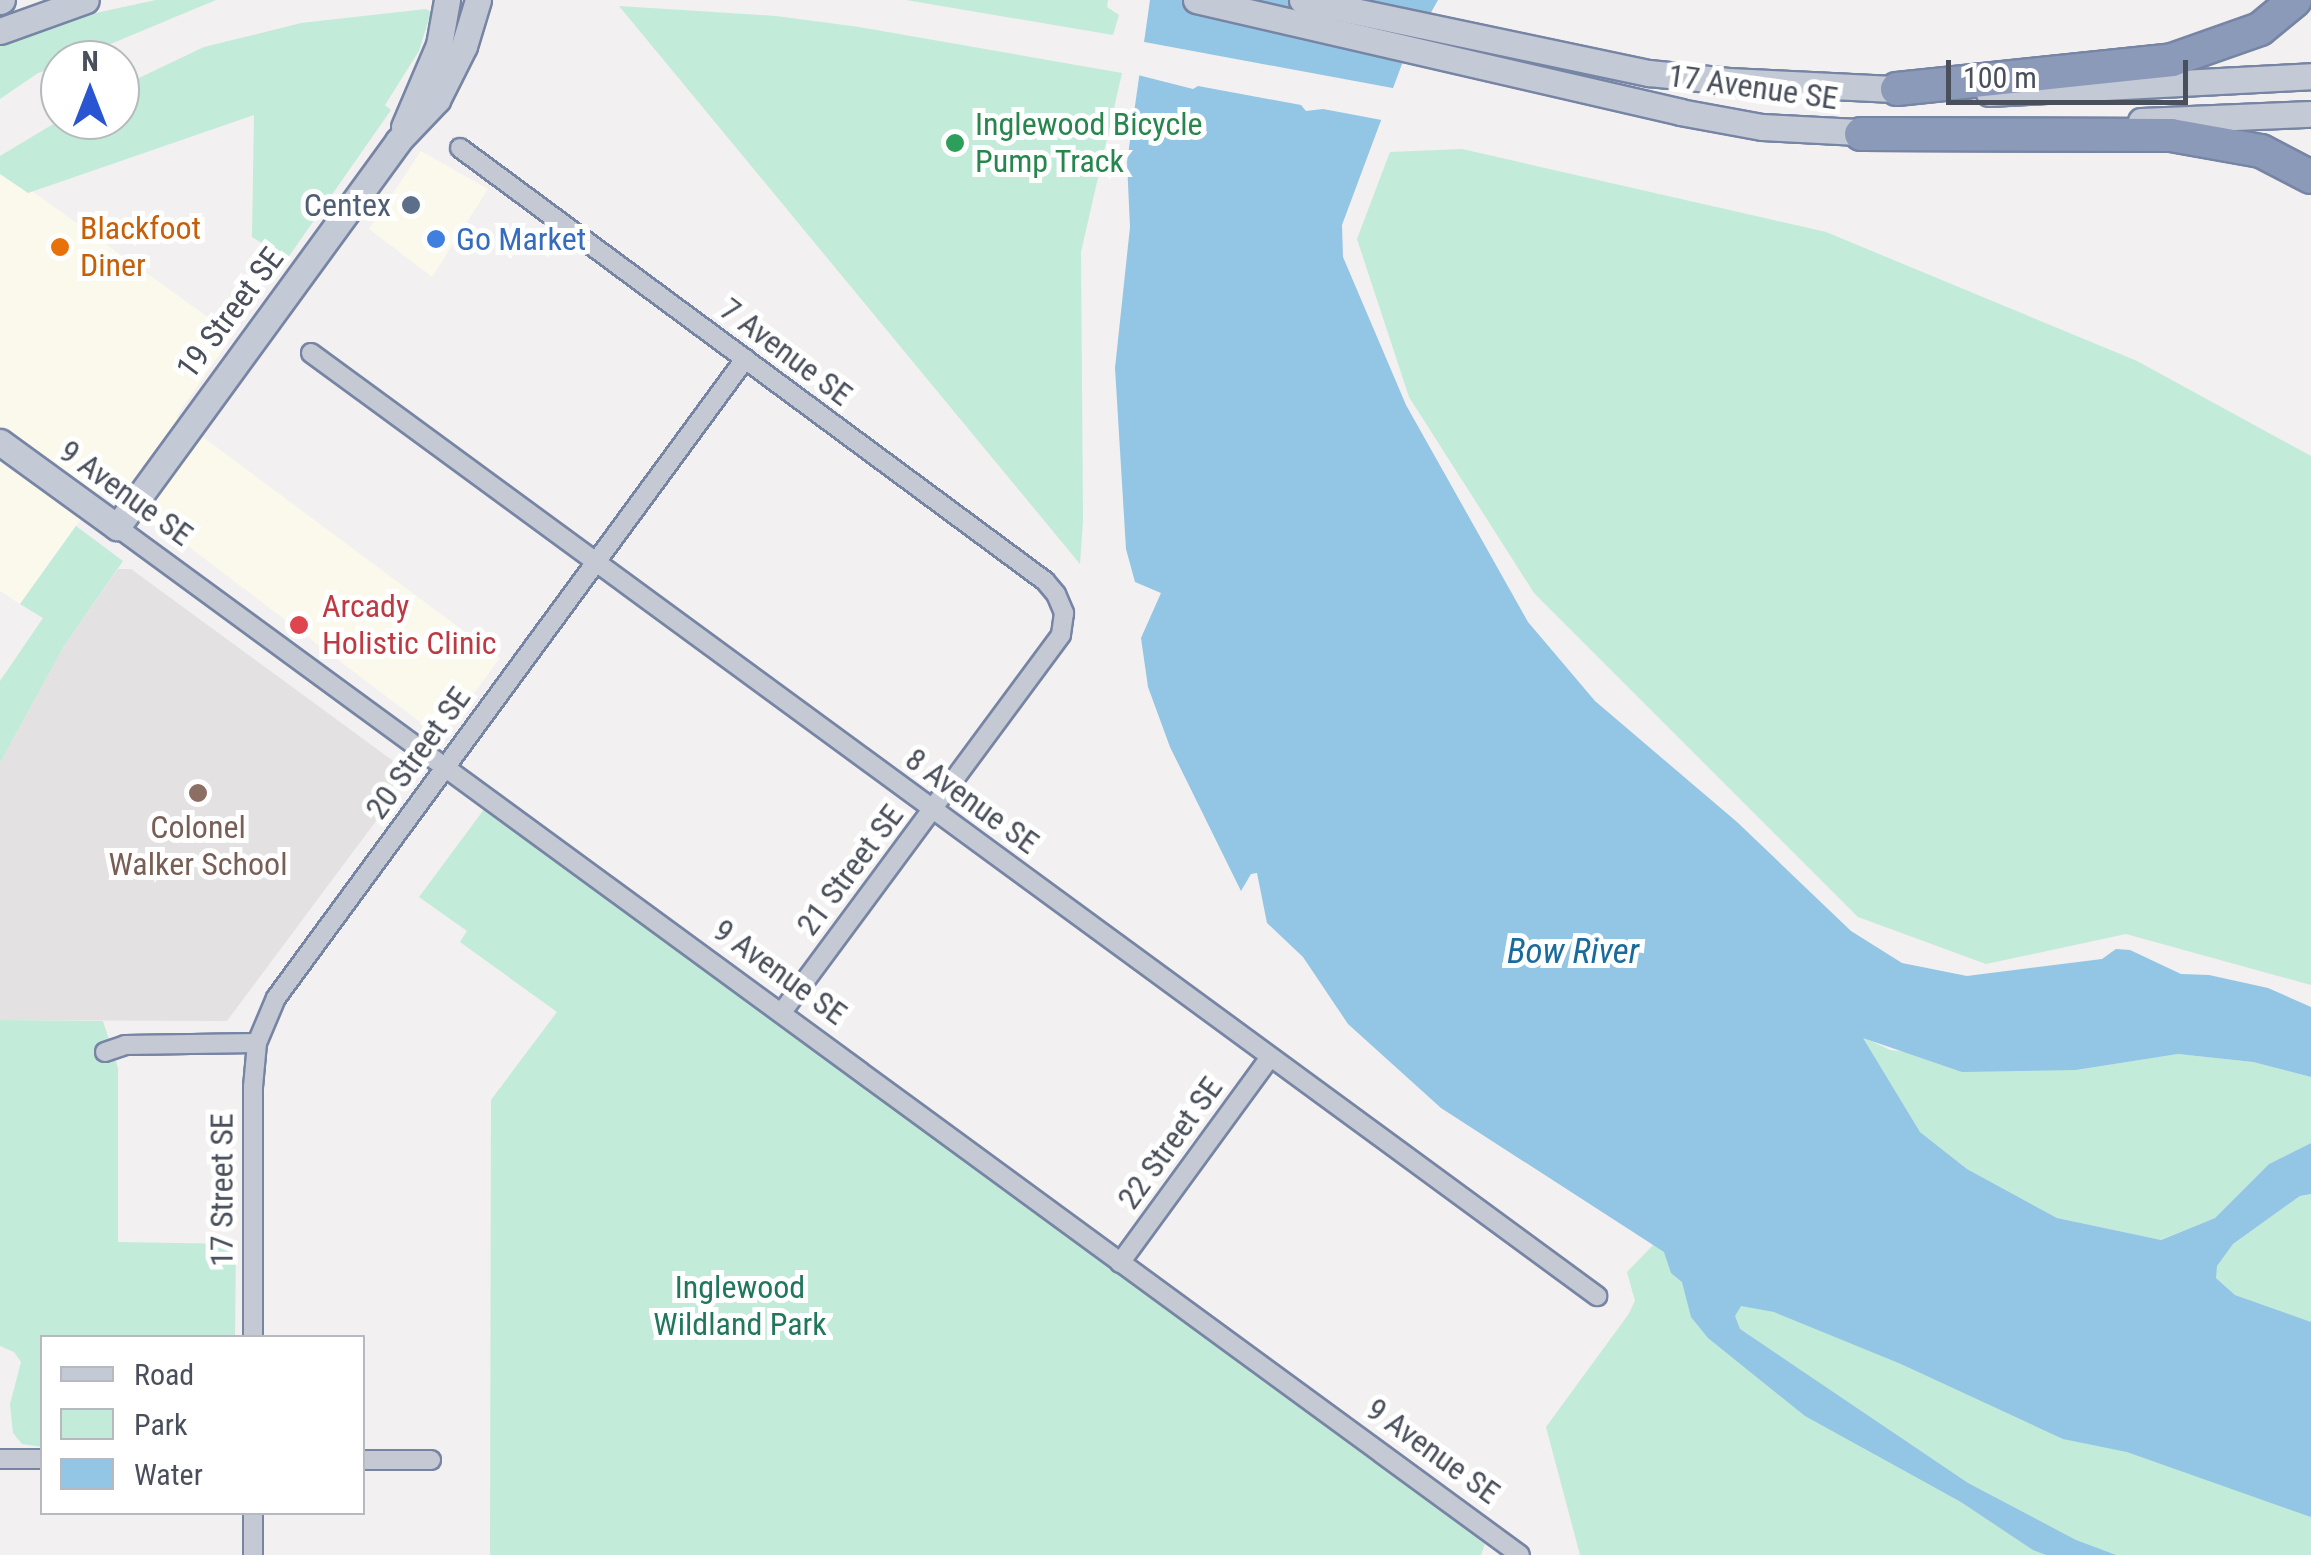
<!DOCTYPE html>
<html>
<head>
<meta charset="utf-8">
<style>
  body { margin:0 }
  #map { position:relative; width:2311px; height:1555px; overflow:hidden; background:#f2f0f0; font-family:"Roboto Condensed",sans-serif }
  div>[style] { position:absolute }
  .commercial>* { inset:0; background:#faf9eb }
  .education>* { inset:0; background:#e3e1e1 }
  .green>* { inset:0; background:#c2ebd9 }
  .water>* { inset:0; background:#93c5e4 }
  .pier>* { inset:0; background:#f2f0f0 }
  .roads { filter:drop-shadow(2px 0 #7785a5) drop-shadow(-2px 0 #7785a5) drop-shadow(0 2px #7785a5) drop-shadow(0 -2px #7785a5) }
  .minor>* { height:18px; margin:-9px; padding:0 9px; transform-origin:9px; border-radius:9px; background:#c4c9d3 }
  .secondary>* { height:25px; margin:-12.5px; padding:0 12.5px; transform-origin:12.5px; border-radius:12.5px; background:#c4c9d6 }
  .motorway>* { height:32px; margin:-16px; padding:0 16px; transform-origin:16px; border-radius:16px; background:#8c9aba }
  .dots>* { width:28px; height:28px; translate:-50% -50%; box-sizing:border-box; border:5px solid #fff; border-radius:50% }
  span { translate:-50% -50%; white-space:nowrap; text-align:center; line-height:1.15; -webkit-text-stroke:10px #fff; paint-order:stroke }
  .street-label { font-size:32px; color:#494f5b }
  .leisure-label { font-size:32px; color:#27864d }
  .left { translate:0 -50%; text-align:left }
  .service-label { font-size:32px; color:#4e5e75 }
  .right { translate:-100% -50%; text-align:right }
  .food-label { font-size:32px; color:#c56008 }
  .shop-label { font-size:32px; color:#366cbe }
  .health-label { font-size:32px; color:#be3a42 }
  .education-label { font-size:32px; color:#785e54 }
  .park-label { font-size:32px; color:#20775b }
  .water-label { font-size:35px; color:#196b9e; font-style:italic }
  .legend { position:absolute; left:40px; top:1335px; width:325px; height:180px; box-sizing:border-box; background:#fff; border:2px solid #b6b9bd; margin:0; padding:12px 18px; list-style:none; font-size:30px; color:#494f5b }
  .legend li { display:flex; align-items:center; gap:20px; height:50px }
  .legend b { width:50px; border:2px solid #b6b9bd }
  .north { position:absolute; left:40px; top:40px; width:100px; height:100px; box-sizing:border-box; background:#fff; border:2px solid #b6b9bd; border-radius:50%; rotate:0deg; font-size:28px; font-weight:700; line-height:40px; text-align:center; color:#494f5b }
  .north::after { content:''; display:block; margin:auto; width:35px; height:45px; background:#2a55d2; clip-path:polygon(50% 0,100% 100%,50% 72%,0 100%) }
  .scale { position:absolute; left:1946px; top:60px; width:242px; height:45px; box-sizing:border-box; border:5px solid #494f5b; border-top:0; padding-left:12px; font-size:30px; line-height:35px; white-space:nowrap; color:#494f5b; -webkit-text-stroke:8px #fff; paint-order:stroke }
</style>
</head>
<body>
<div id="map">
  <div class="commercial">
    <div style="clip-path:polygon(421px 151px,488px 189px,432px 277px,369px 229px)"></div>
    <div style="clip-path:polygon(4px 171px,233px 335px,176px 417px,500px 658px,441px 738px,106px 484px,20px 604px,0 591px,0 172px)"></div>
  </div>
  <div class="education">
    <div style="clip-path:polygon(118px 569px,131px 569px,411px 774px,227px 1021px,0 1020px,0 763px,64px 646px)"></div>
  </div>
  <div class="green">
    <div style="clip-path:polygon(156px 0,216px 0,72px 60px,60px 60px,60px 66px,38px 73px,0 99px,0 43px,63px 20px)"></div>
    <div style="clip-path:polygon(906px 0,1108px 0,1107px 7px,1119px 15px,1113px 35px)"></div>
    <div style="clip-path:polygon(619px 6px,776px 16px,859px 27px,1122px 73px,1081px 252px,1083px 520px,1080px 564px)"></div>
    <div style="clip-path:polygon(426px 9px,431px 12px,419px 51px,385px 105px,391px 110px,287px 259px,252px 237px,254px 115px,28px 193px,0 174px,0 156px,60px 120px,120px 120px,120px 87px,204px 47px,301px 23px)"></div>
    <div style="clip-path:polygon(1462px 149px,1826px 232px,2137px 361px,2311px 456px,2311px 985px,2126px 934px,1986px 964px,1858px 917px,1534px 593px,1409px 397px,1357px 239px,1390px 152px)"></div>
    <div style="clip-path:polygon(76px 526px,123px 561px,64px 646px,0 763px,0 681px,43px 618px,20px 604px)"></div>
    <div style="clip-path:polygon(485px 808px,1485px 1544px,1481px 1555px,490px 1555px,491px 1100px,557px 1012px,460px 942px,467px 931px,419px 897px)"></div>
    <div style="clip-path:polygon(0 1020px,103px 1021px,118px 1068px,118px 1242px,236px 1244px,235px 1337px,42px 1338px,42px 1447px,22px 1444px,13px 1433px,10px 1404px,21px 1362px,14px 1352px,0 1346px)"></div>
    <div style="clip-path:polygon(1861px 1036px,1890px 1050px,2076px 1070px,2178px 1054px,2253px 1062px,2311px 1077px,2311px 1143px,2269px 1164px,2215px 1218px,2160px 1240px,2057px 1218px,1967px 1169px,1920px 1132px)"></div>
    <div style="clip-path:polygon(2311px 1194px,2311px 1322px,2235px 1295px,2216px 1278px,2216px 1266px,2233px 1244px,2300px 1196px)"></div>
    <div style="clip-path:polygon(1660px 1238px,2311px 1510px,2311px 1555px,1580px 1555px,1546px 1427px,1628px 1315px,1635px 1301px,1627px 1272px)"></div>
  </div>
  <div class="water">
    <div style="clip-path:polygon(1150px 0,1438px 0,1402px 64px,1342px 225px,1343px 257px,1406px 405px,1528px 622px,1595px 701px,1737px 822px,1851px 931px,1902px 963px,1967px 976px,2102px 959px,2116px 949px,2130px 950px,2181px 974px,2209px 975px,2268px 988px,2311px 1007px,2311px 1077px,2253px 1062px,2178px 1054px,2076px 1070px,1962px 1072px,1863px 1038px,1920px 1132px,1967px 1169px,2057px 1218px,2161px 1240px,2215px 1218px,2269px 1164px,2311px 1143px,2311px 1194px,2300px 1196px,2233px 1244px,2217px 1266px,2216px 1278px,2235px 1295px,2311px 1322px,2311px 1517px,2127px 1452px,2063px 1439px,1901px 1364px,1774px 1312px,1741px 1306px,1735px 1316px,1740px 1329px,1968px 1483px,2076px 1540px,2116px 1555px,2046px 1555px,2033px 1550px,1961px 1502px,1805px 1416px,1708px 1338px,1691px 1317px,1682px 1282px,1671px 1273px,1664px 1252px,1441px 1108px,1348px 1024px,1303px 957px,1267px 923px,1257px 873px,1251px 874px,1241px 891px,1170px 747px,1148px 687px,1141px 638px,1161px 593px,1135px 582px,1126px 549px,1115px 368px,1130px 227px,1127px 162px)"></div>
  </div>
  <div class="pier">
    <div style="clip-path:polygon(1139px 41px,1398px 89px,1387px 121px,1323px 109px,1306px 111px,1301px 105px,1198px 86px,1193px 89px,1134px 74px)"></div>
  </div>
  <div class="roads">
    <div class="minor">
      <div style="left:460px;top:148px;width:728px;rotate:36.51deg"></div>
      <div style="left:1045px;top:581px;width:17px;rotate:50deg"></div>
      <div style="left:1056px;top:594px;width:21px;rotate:67deg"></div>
      <div style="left:1064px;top:613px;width:22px;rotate:98deg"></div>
      <div style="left:1061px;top:635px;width:470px;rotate:126.5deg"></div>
      <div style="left:311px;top:353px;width:1595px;rotate:36.25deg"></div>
      <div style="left:117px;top:527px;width:1739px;rotate:36.23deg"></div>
      <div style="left:105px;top:1052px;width:21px;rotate:-19deg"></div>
      <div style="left:125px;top:1045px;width:132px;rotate:-0.9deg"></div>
      <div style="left:1120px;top:1263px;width:253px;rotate:-53.9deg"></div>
      <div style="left:253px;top:1338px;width:251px;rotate:-90deg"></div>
      <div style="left:253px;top:1087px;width:44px;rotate:-84.8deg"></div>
      <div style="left:257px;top:1043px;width:49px;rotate:-67.1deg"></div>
      <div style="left:276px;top:998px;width:793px;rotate:-53.72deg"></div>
      <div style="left:0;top:1459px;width:42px"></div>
      <div style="left:362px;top:1460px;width:69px"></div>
      <div style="left:253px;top:1555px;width:43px;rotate:-90deg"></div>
    </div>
    <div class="secondary">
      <div style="left:1196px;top:0;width:497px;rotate:13deg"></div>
      <div style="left:1680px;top:112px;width:83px;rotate:10.4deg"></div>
      <div style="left:1762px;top:127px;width:115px;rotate:3deg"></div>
      <div style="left:1302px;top:0;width:355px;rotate:11.9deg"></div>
      <div style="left:1649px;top:73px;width:80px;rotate:5.7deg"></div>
      <div style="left:1729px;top:81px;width:185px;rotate:2.8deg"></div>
      <div style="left:0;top:1px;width:2px;rotate:-27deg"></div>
      <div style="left:0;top:31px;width:91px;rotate:-19.8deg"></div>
      <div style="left:1989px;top:93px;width:322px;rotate:-3deg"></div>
      <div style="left:2141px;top:121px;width:170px;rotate:-2.4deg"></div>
      <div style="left:404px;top:127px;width:89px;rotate:-66.9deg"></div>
      <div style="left:439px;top:45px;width:46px;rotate:-79.9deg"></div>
      <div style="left:0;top:442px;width:145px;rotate:36deg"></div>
      <div style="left:117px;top:527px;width:477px;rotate:-53.9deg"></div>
      <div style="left:398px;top:141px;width:57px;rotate:-46.4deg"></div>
      <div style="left:437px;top:100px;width:60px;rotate:-63.4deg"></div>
      <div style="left:464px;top:46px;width:48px;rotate:-73.1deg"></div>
    </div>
    <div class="motorway">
      <div style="left:1897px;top:89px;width:277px;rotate:-6deg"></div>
      <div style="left:2172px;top:60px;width:93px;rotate:-19.4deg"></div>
      <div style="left:2260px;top:29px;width:45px;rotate:-39.6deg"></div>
      <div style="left:1861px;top:134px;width:310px;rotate:0.2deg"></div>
      <div style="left:2171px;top:135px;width:91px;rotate:10.1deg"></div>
      <div style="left:2261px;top:151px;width:56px;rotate:27.5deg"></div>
    </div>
  </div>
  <div class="dots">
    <div style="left:955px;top:143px;background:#2e9e5b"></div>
    <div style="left:411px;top:205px;background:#5c6f8a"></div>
    <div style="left:436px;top:239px;background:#3f7fe0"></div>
    <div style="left:60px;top:247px;background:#e8710a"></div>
    <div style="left:299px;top:625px;background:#e0444e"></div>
    <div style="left:198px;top:793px;background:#8d6e63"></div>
  </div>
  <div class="street-label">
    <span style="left:1753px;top:87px;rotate:8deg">17 Avenue SE</span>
    <span style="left:230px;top:313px;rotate:-53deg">19 Street SE</span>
    <span style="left:786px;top:352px;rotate:37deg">7 Avenue SE</span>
    <span style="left:126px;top:493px;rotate:36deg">9 Avenue SE</span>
    <span style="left:418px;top:753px;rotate:-54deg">20 Street SE</span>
    <span style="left:972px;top:801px;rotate:36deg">8 Avenue SE</span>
    <span style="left:850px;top:870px;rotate:-53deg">21 Street SE</span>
    <span style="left:780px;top:972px;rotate:36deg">9 Avenue SE</span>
    <span style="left:1170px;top:1143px;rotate:-54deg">22 Street SE</span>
    <span style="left:222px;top:1190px;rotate:-90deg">17 Street SE</span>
    <span style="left:1433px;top:1451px;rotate:36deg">9 Avenue SE</span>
  </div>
  <div class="leisure-label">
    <span class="left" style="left:975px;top:143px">Inglewood Bicycle<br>Pump Track</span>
  </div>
  <div class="service-label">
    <span class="right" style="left:391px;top:205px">Centex</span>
  </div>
  <div class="food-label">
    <span class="left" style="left:80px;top:247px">Blackfoot<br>Diner</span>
  </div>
  <div class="shop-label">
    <span class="left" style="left:456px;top:239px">Go Market</span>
  </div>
  <div class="health-label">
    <span class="left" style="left:322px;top:625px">Arcady<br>Holistic Clinic</span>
  </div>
  <div class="education-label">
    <span style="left:198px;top:846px">Colonel<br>Walker School</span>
  </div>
  <div class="park-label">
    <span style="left:740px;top:1306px">Inglewood<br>Wildland Park</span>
  </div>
  <div class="water-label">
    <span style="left:1573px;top:952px">Bow River</span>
  </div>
  <ul class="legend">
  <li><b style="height:12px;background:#c4c9d6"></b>Road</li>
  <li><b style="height:28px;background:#c2ebd9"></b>Park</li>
  <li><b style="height:28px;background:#93c5e4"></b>Water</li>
  </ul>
  <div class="north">N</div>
  <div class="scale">100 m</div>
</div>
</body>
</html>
